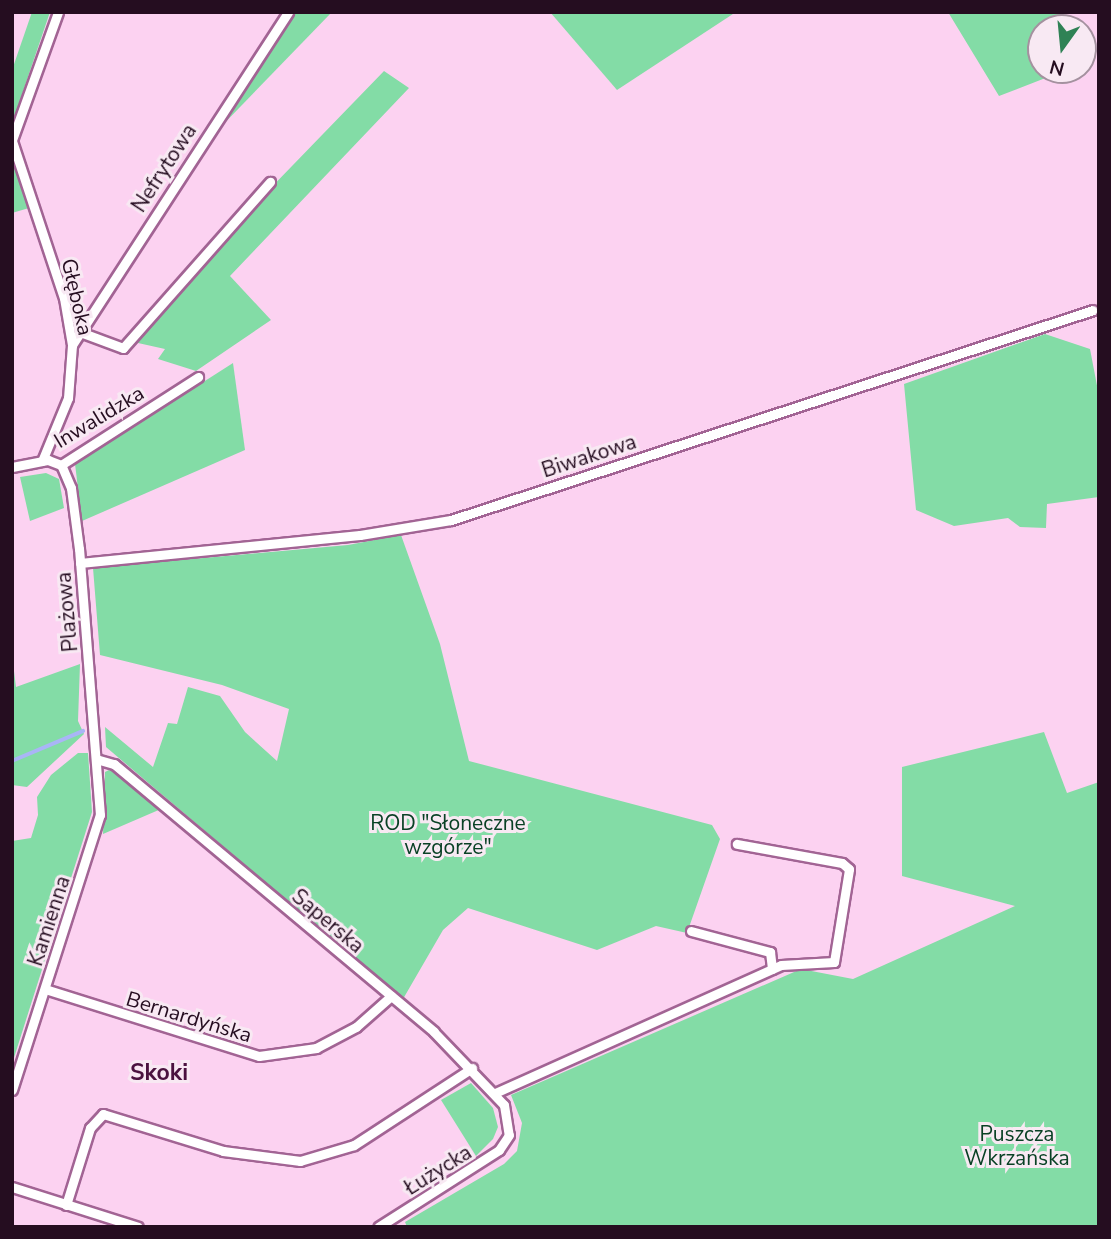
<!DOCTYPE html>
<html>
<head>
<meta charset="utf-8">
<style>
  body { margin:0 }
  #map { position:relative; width:1111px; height:1239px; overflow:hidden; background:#fcd2f1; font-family:"Nunito Sans",sans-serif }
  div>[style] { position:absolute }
  .green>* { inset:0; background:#83dca6 }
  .stream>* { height:3.5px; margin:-1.75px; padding:0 1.75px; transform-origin:1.75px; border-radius:1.75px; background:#a9b5f6 }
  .roads { filter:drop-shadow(2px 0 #a26494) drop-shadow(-2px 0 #a26494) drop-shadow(0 2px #a26494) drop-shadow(0 -2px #a26494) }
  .street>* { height:9px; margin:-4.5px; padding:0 4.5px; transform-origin:4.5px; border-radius:4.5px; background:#fff }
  span { translate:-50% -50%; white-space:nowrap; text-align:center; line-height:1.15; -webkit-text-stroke:6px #f8e9f3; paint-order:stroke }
  .street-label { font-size:21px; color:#250d20 }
  .park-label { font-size:21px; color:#094125 }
  .neighbourhood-label { font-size:23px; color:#4a123f; font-weight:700 }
  .frame { position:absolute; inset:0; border:14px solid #250d20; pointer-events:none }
  .north { position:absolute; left:1027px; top:14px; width:70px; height:70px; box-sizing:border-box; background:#f8e9f3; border:2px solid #a4919f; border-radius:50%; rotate:195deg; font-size:19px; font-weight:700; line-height:28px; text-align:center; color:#250d20 }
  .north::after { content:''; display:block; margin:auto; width:24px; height:32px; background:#2f8255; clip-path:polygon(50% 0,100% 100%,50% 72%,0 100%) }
</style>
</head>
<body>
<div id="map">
  <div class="green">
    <div style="clip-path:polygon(32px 12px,50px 12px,13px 121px,12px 70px)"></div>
    <div style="clip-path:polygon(294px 12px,332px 12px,213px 135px)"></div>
    <div style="clip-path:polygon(550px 12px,736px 12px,617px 90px)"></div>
    <div style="clip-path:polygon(948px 12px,1062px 12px,1072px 28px,1041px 28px,1041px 70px,1066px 70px,999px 96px)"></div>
    <div style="clip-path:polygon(384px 71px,409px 88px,230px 276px,271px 320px,196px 371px,158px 359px,165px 349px,138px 343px,136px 338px,235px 225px)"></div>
    <div style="clip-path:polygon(12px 161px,29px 208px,12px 213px)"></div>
    <div style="clip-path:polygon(1045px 334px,1090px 349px,1099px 396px,1099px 497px,1047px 504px,1046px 528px,1020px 527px,1008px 518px,954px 526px,916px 510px,904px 384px)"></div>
    <div style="clip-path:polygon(233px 363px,245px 450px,82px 521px,75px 464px)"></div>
    <div style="clip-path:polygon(46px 473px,59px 479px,64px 508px,30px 521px,20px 477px)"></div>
    <div style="clip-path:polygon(401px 535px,440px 644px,469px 761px,712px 825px,720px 839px,687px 933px,656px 926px,597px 950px,468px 908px,443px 930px,403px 999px,106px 747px,105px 727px,153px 767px,168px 723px,177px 724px,188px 687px,220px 696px,245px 732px,277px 761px,289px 709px,222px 685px,100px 655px,93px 568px,348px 545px)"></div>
    <div style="clip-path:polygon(12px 655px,16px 687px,80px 664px,78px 721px,84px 734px,27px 787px,12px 785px)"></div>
    <div style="clip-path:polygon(1044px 732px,1067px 793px,1099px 782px,1099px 1227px,407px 1227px,405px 1222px,504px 1164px,517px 1151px,522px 1123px,511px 1095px,801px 969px,853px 979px,1015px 906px,902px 876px,902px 767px)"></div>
    <div style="clip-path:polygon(78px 753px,88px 753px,92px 812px,12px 1064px,12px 841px,31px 838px,38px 815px,37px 797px,51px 775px)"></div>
    <div style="clip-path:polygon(109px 770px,115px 772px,161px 809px,103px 834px,105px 772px)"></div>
    <div style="clip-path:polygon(471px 1083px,493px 1108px,498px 1127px,493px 1139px,476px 1156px,441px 1100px)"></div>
  </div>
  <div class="stream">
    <div style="left:12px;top:761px;width:77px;rotate:-22.9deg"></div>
  </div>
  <div class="roads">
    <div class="street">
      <div style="left:12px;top:140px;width:136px;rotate:-70.2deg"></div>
      <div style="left:12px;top:141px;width:165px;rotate:71.7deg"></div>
      <div style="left:64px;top:298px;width:48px;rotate:80.3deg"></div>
      <div style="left:72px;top:345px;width:53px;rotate:94.3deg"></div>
      <div style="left:68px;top:398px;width:68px;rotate:112.4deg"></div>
      <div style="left:80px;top:332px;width:46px;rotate:20.4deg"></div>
      <div style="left:123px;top:348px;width:222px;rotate:-48.5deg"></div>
      <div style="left:72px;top:345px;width:397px;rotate:-57deg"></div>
      <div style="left:61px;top:465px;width:163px;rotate:-32.7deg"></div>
      <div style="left:12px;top:467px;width:37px;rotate:-11deg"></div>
      <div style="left:48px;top:460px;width:14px;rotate:21deg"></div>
      <div style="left:80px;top:563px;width:281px;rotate:-5.7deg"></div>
      <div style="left:360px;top:535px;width:92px;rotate:-9.4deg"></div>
      <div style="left:451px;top:520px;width:675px;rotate:-18.11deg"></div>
      <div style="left:96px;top:759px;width:19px;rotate:16deg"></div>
      <div style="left:114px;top:764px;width:417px;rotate:39.9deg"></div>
      <div style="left:434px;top:1032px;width:101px;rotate:46.2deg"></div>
      <div style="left:504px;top:1105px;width:30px;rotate:81deg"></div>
      <div style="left:509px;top:1135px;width:18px;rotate:124deg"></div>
      <div style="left:499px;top:1150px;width:143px;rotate:147.5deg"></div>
      <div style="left:691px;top:931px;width:82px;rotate:14.9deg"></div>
      <div style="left:770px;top:952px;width:17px;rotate:83deg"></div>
      <div style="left:45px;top:989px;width:224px;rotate:17.4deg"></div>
      <div style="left:259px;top:1056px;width:58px;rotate:-8deg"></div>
      <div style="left:316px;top:1048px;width:45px;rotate:-27.7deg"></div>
      <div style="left:356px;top:1027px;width:47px;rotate:-41.5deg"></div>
      <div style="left:12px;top:1090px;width:289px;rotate:-72.3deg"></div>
      <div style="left:100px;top:815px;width:267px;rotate:-94.5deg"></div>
      <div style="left:79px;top:549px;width:62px;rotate:-97.5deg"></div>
      <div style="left:71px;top:488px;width:25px;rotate:-113deg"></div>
      <div style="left:495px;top:1093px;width:313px;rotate:-24.1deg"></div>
      <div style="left:781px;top:965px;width:53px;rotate:-3.2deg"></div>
      <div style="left:834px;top:962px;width:94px;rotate:-80.8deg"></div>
      <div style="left:849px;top:869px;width:9px;rotate:-139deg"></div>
      <div style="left:842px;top:863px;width:107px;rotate:-169.7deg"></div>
      <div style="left:12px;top:1187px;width:132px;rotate:17.6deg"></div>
      <div style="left:66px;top:1205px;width:81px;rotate:-72.7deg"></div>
      <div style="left:90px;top:1128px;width:19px;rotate:-47deg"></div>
      <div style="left:103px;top:1114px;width:126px;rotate:17.1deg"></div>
      <div style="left:223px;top:1151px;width:78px;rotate:7.4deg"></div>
      <div style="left:300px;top:1161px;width:56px;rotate:-16.5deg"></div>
      <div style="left:354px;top:1145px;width:141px;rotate:-33.1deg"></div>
    </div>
  </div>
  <div class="street-label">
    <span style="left:164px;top:168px;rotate:-57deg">Nefrytowa</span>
    <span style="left:77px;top:297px;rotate:77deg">Głęboka</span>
    <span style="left:99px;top:417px;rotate:-31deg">Inwalidzka</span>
    <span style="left:589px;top:456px;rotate:-18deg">Biwakowa</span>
    <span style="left:67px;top:612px;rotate:-95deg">Plażowa</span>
    <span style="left:49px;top:921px;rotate:-72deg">Kamienna</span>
    <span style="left:328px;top:921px;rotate:40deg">Saperska</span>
    <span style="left:189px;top:1017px;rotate:17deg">Bernardyńska</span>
    <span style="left:438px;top:1170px;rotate:-32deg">Łużycka</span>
  </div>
  <div class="park-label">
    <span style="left:448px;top:835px">ROD "Słoneczne<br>wzgórze"</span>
    <span style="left:1017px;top:1146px">Puszcza<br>Wkrzańska</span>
  </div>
  <div class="neighbourhood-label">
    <span style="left:159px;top:1073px">Skoki</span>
  </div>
  <div class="frame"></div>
  <div class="north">N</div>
</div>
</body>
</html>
